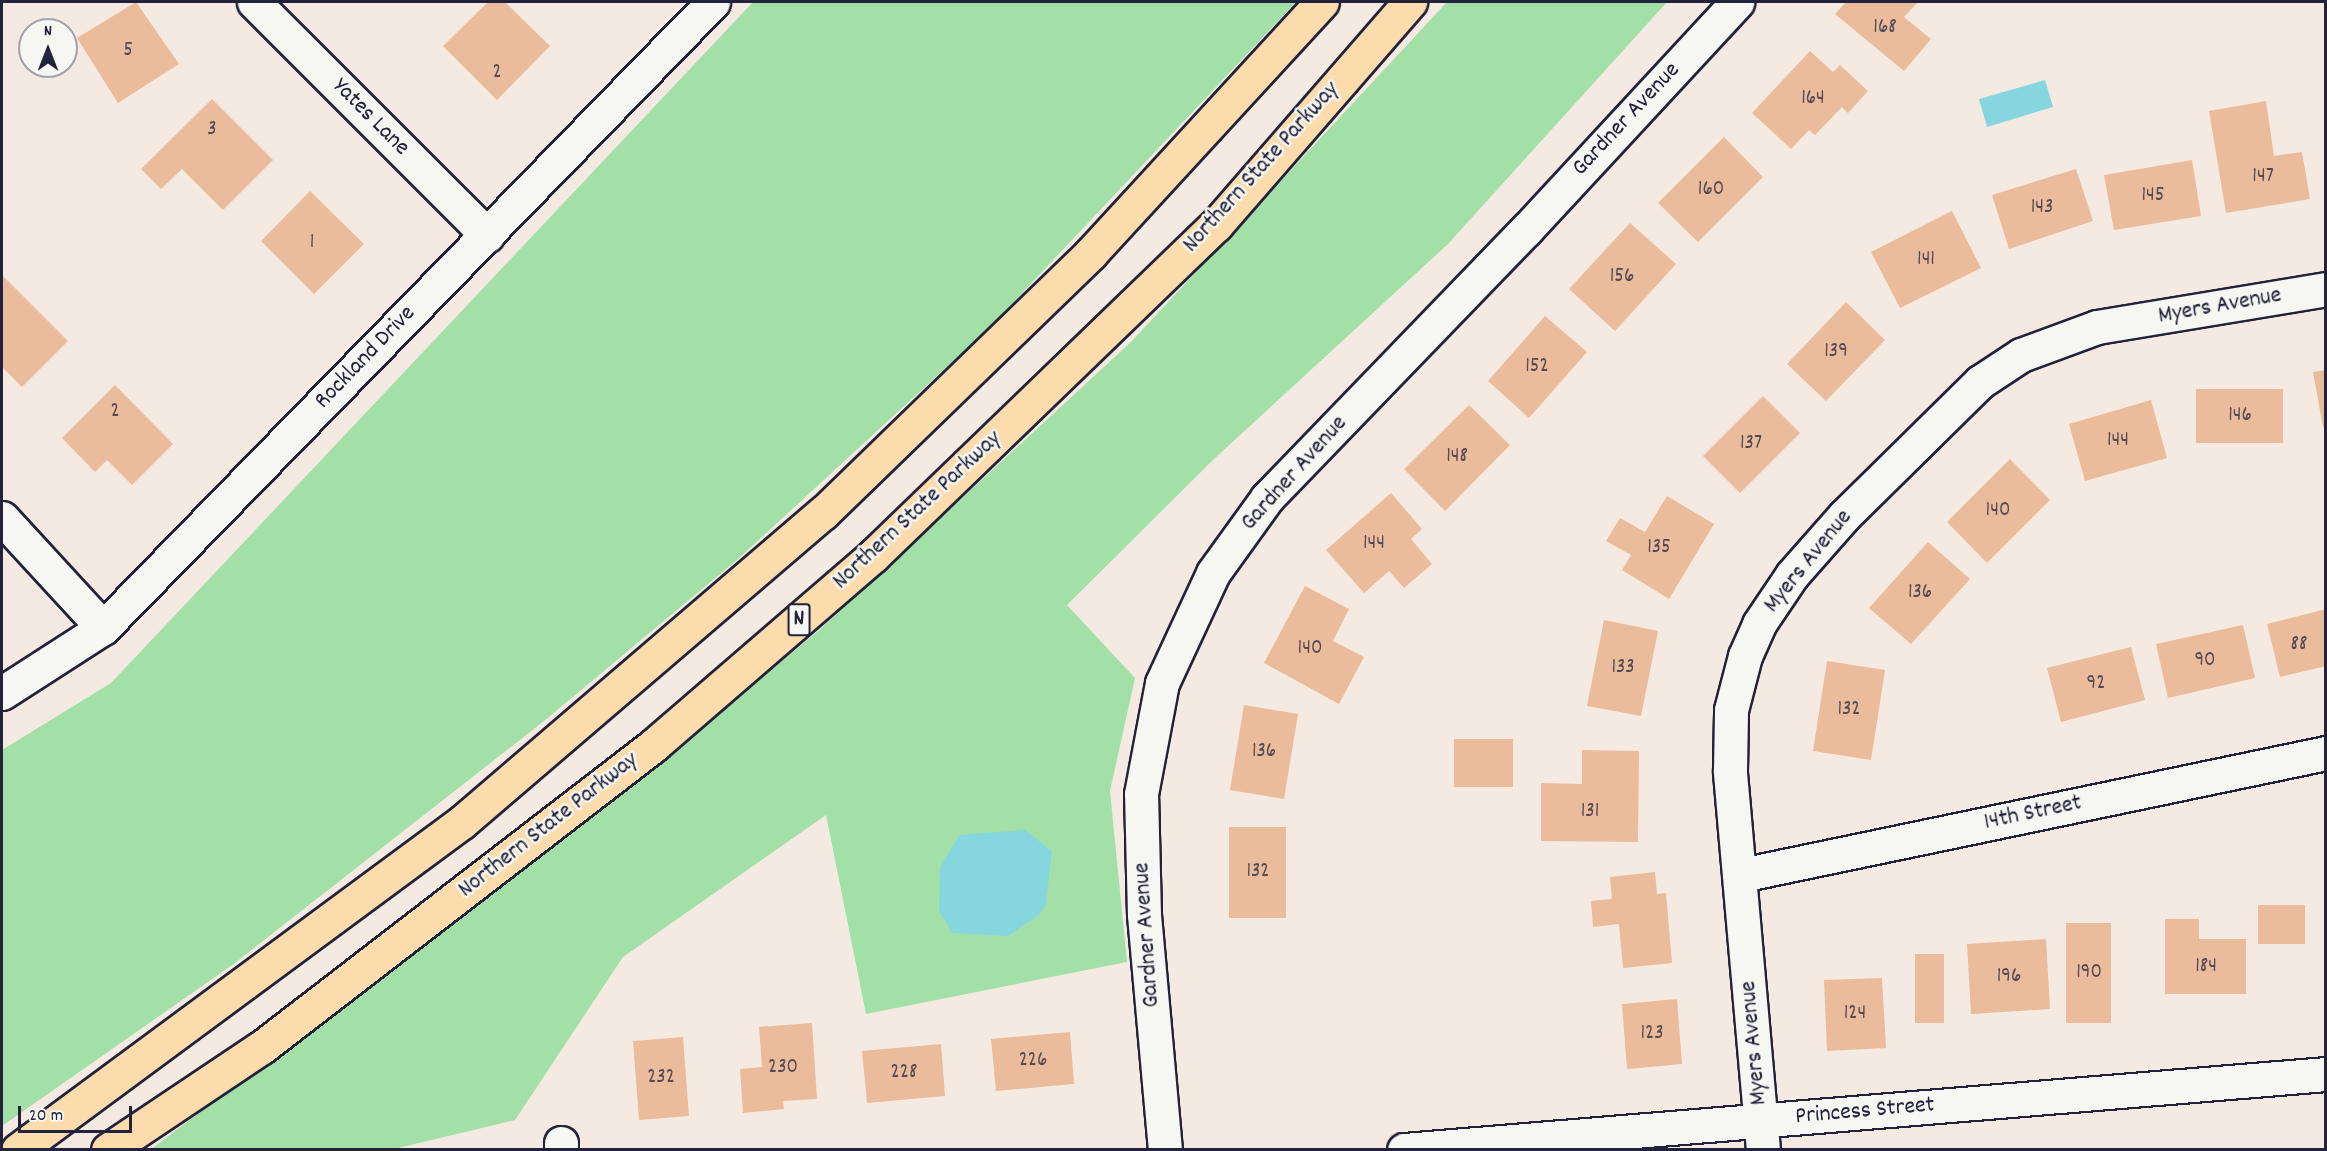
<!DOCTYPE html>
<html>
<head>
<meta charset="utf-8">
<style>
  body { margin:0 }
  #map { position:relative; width:2327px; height:1151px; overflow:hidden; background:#f4eae1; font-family:Dekko,sans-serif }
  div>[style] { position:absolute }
  .green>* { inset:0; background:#a3e0a7 }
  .water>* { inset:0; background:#86d6e0 }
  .building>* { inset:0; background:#ebbc9c }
  .roads { filter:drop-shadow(2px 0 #22223b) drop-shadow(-2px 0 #22223b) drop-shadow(0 2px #22223b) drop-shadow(0 -2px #22223b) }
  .minor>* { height:33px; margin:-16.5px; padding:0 16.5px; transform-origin:16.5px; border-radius:16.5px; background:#f6f6f2 }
  .motorway>* { height:33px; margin:-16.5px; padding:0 16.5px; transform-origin:16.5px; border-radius:16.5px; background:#fcdcac }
  span { translate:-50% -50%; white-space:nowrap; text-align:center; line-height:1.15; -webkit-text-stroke:5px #f6f6f2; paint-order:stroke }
  .number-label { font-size:21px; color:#544853 }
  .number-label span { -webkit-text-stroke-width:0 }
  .shield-label span { padding:2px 4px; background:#f6f6f2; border:2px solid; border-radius:4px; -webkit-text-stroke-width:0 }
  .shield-label { font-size:22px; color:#22223b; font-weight:700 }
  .street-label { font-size:24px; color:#22223b }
  .frame { position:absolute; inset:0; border:3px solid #22223b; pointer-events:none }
  .north { position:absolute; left:18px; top:18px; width:60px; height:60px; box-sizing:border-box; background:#f6f6f2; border:2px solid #a1a1a9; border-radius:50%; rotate:0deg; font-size:16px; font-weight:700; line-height:24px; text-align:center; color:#22223b }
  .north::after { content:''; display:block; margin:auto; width:21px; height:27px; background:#22223b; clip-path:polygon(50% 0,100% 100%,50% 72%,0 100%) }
  .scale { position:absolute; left:18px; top:1106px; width:114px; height:27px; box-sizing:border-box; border:3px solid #22223b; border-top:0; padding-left:8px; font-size:18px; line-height:21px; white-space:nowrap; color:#22223b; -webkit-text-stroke:4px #f6f6f2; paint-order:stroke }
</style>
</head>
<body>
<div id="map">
  <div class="green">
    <div style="clip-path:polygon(753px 2px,1296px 2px,991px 326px,738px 559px,544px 721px,235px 963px,2px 1126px,2px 750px,111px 683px)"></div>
    <div style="clip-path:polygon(1447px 2px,1667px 2px,1448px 244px,1214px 459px,1067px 605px,1135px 678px,1110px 791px,1127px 962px,866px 1014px,826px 815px,623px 957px,515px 1120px,394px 1149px,150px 1150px,645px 775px,817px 632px,1132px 341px)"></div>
  </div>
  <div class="water">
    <div style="clip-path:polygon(2045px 80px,2053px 107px,1987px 127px,1979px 99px)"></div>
    <div style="clip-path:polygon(1025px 830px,1052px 851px,1046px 904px,1040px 914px,1008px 936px,952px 933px,939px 910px,940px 867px,959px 835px)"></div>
  </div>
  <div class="building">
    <div style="clip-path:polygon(136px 2px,179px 64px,118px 103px,77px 38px)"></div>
    <div style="clip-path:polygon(488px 2px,505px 2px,550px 46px,497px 100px,443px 46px)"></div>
    <div style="clip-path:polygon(1846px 2px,1918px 2px,1904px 17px,1931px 39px,1904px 71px,1835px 14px)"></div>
    <div style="clip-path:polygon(1810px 51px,1833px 72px,1840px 65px,1868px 91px,1848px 113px,1842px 107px,1815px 135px,1809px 130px,1791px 149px,1752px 113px)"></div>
    <div style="clip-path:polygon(212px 99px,273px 160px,223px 210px,182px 169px,161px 189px,141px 169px)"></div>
    <div style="clip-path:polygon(2266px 101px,2274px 156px,2302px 152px,2310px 199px,2226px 213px,2209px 111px)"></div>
    <div style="clip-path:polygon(1724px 137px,1763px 177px,1698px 242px,1658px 203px)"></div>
    <div style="clip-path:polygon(2192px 160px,2201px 216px,2114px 230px,2104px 175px)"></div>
    <div style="clip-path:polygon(2076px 169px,2093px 221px,2009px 249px,1992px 195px)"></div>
    <div style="clip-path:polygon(310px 191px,364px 244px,314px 294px,261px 241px)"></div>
    <div style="clip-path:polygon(1952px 211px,1981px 268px,1900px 308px,1871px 252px)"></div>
    <div style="clip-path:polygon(1630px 223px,1676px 264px,1615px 331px,1569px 289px)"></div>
    <div style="clip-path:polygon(3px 276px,68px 341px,22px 387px,2px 367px)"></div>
    <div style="clip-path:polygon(1846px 302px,1885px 340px,1826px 401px,1787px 364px)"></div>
    <div style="clip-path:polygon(1545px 316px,1587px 352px,1529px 418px,1488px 381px)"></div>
    <div style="clip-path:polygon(2326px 370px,2326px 426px,2323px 427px,2313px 372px)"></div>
    <div style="clip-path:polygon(115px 385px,173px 444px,132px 485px,107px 460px,95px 472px,62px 438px)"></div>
    <div style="clip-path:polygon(2196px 389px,2283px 389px,2283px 443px,2196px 443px)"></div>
    <div style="clip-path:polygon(1763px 396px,1800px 433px,1740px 493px,1703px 456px)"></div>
    <div style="clip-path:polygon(2151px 400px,2167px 458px,2085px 481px,2069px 424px)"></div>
    <div style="clip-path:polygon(1469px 405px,1510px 445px,1445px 511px,1404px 469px)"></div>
    <div style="clip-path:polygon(2010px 459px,2050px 500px,1987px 563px,1947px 522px)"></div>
    <div style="clip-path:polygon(1391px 493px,1422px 529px,1411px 539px,1432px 564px,1404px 588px,1389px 571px,1364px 593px,1326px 550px)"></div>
    <div style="clip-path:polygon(1667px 496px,1714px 524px,1669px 599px,1622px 570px,1631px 555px,1606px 541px,1620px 518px,1645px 532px)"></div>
    <div style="clip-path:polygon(1928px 542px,1970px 579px,1911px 644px,1869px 608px)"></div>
    <div style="clip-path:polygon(1305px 586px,1349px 609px,1333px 641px,1364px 657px,1339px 704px,1264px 663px)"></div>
    <div style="clip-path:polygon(2326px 609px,2326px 666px,2280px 677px,2267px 624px)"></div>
    <div style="clip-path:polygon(1604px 620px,1658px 631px,1641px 716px,1587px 706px)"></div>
    <div style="clip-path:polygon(2243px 625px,2255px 678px,2168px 698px,2156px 644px)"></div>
    <div style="clip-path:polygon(2131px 647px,2145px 700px,2061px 722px,2047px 668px)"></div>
    <div style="clip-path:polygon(1827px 661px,1885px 670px,1871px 760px,1813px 751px)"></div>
    <div style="clip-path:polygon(1244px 705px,1298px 714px,1284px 799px,1230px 790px)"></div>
    <div style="clip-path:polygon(1454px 739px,1513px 739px,1513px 787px,1454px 787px)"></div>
    <div style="clip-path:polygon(1582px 750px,1639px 751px,1638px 842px,1541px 841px,1541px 783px,1582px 784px)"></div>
    <div style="clip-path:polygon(1229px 827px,1286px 827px,1286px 918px,1229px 918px)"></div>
    <div style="clip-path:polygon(1655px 872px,1657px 894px,1666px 893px,1672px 963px,1623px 968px,1619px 924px,1593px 927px,1591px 901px,1612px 899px,1610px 877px)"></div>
    <div style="clip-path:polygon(2258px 905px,2305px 905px,2305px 944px,2258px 944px)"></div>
    <div style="clip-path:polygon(2165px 919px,2199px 919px,2199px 939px,2246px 939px,2246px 994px,2165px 994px)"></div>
    <div style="clip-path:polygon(2066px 923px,2111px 923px,2111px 1023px,2066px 1023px)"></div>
    <div style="clip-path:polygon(2046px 939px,2050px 1009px,1971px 1014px,1967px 944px)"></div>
    <div style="clip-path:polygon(1915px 954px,1944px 954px,1944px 1023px,1915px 1023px)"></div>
    <div style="clip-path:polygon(1882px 978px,1886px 1048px,1827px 1051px,1824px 980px)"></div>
    <div style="clip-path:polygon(1677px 999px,1682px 1064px,1627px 1069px,1622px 1004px)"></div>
    <div style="clip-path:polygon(812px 1023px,817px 1099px,783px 1101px,784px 1109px,743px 1113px,740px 1069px,762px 1067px,759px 1027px)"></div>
    <div style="clip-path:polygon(1070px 1032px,1074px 1084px,996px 1091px,991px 1039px)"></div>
    <div style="clip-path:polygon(683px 1037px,689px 1116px,639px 1120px,633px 1041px)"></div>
    <div style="clip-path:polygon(941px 1044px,945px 1096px,867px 1103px,862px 1051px)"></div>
  </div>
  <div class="roads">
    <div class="minor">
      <div style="left:254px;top:2px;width:330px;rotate:45deg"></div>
      <div style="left:2px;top:518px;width:149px;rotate:47.4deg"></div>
      <div style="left:2px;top:693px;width:120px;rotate:-32.8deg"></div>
      <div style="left:103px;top:628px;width:874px;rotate:-45.74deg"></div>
      <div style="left:1741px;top:875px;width:598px;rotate:-11.78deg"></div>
      <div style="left:561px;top:1143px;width:7px;rotate:90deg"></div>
      <div style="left:1165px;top:1150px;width:236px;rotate:-95.1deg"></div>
      <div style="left:1144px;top:915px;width:121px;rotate:-91.4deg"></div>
      <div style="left:1141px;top:794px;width:113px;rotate:-79.3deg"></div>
      <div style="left:1162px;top:683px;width:121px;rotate:-65.1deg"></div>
      <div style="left:1213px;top:573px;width:92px;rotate:-54.2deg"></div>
      <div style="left:1267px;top:498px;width:373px;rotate:-46deg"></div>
      <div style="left:1526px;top:230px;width:311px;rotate:-47.2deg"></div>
      <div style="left:1404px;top:1150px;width:925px;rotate:-4.71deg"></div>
      <div style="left:1763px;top:1150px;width:381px;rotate:-95deg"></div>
      <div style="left:1730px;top:770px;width:60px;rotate:-89deg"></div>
      <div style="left:1731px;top:710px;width:56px;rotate:-75.5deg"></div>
      <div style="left:1745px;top:656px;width:35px;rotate:-66deg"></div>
      <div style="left:1759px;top:624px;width:59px;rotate:-56deg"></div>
      <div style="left:1792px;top:575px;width:79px;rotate:-48.6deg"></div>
      <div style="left:1844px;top:516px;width:191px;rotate:-44.6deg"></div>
      <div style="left:1980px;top:382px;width:49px;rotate:-33.4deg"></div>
      <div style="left:2021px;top:355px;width:81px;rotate:-20.2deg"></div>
      <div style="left:2097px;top:327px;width:232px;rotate:-9.4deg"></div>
    </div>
    <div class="motorway">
      <div style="left:18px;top:1150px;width:552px;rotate:-36.45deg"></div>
      <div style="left:462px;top:822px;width:475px;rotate:-40.6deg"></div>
      <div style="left:823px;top:513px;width:373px;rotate:-44.1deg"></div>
      <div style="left:1091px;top:253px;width:341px;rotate:-47.4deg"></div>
      <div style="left:108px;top:1150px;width:185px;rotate:-33.8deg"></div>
      <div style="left:262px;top:1047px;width:495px;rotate:-37.6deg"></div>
      <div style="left:654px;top:745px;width:289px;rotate:-40.8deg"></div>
      <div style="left:873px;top:556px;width:477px;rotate:-44deg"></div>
      <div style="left:1216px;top:225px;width:296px;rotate:-49deg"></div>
    </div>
  </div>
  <div class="number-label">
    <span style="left:1885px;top:28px">168</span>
    <span style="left:128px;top:51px">5</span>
    <span style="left:497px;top:73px">2</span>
    <span style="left:1813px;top:99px">164</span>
    <span style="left:212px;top:130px">3</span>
    <span style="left:2263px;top:177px">147</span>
    <span style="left:1711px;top:190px">160</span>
    <span style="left:2153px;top:196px">145</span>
    <span style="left:2042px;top:208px">143</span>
    <span style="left:312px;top:243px">1</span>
    <span style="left:1926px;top:260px">141</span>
    <span style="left:1622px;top:277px">156</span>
    <span style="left:1836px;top:352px">139</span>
    <span style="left:1537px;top:367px">152</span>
    <span style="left:115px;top:412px">2</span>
    <span style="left:2240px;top:416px">146</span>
    <span style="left:2118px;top:441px">144</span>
    <span style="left:1751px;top:444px">137</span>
    <span style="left:1457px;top:457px">148</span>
    <span style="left:1998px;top:511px">140</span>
    <span style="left:1374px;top:544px">144</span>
    <span style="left:1659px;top:548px">135</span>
    <span style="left:1920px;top:593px">136</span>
    <span style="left:2299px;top:645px">88</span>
    <span style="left:1310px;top:649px">140</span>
    <span style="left:2205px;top:661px">90</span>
    <span style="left:1623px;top:668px">133</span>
    <span style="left:2096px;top:684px">92</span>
    <span style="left:1849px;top:710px">132</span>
    <span style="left:1264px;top:752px">136</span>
    <span style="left:1590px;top:812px">131</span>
    <span style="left:1258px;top:872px">132</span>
    <span style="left:2206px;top:967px">184</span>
    <span style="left:2089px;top:973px">190</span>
    <span style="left:2009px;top:977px">196</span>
    <span style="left:1855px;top:1014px">124</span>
    <span style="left:1652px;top:1034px">123</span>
    <span style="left:1033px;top:1061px">226</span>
    <span style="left:783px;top:1068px">230</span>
    <span style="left:904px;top:1073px">228</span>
    <span style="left:661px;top:1078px">232</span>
  </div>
  <div class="shield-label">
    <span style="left:799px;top:620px">N</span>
  </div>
  <div class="street-label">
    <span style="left:370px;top:118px;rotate:45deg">Yates Lane</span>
    <span style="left:1627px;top:120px;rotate:-47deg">Gardner Avenue</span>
    <span style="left:1262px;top:168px;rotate:-48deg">Northern State Parkway</span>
    <span style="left:2220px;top:307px;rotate:-10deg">Myers Avenue</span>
    <span style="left:366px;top:358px;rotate:-46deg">Rockland Drive</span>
    <span style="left:1295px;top:474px;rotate:-48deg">Gardner Avenue</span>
    <span style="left:918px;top:511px;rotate:-43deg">Northern State Parkway</span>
    <span style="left:1809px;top:562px;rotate:-51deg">Myers Avenue</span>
    <span style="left:2033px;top:814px;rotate:-12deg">14th Street</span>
    <span style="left:549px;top:826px;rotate:-38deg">Northern State Parkway</span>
    <span style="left:1148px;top:935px;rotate:-94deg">Gardner Avenue</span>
    <span style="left:1755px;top:1043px;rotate:-95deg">Myers Avenue</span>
    <span style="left:1865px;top:1112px;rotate:-5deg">Princess Street</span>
  </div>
  <div class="frame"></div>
  <div class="north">N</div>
  <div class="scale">20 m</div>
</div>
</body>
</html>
